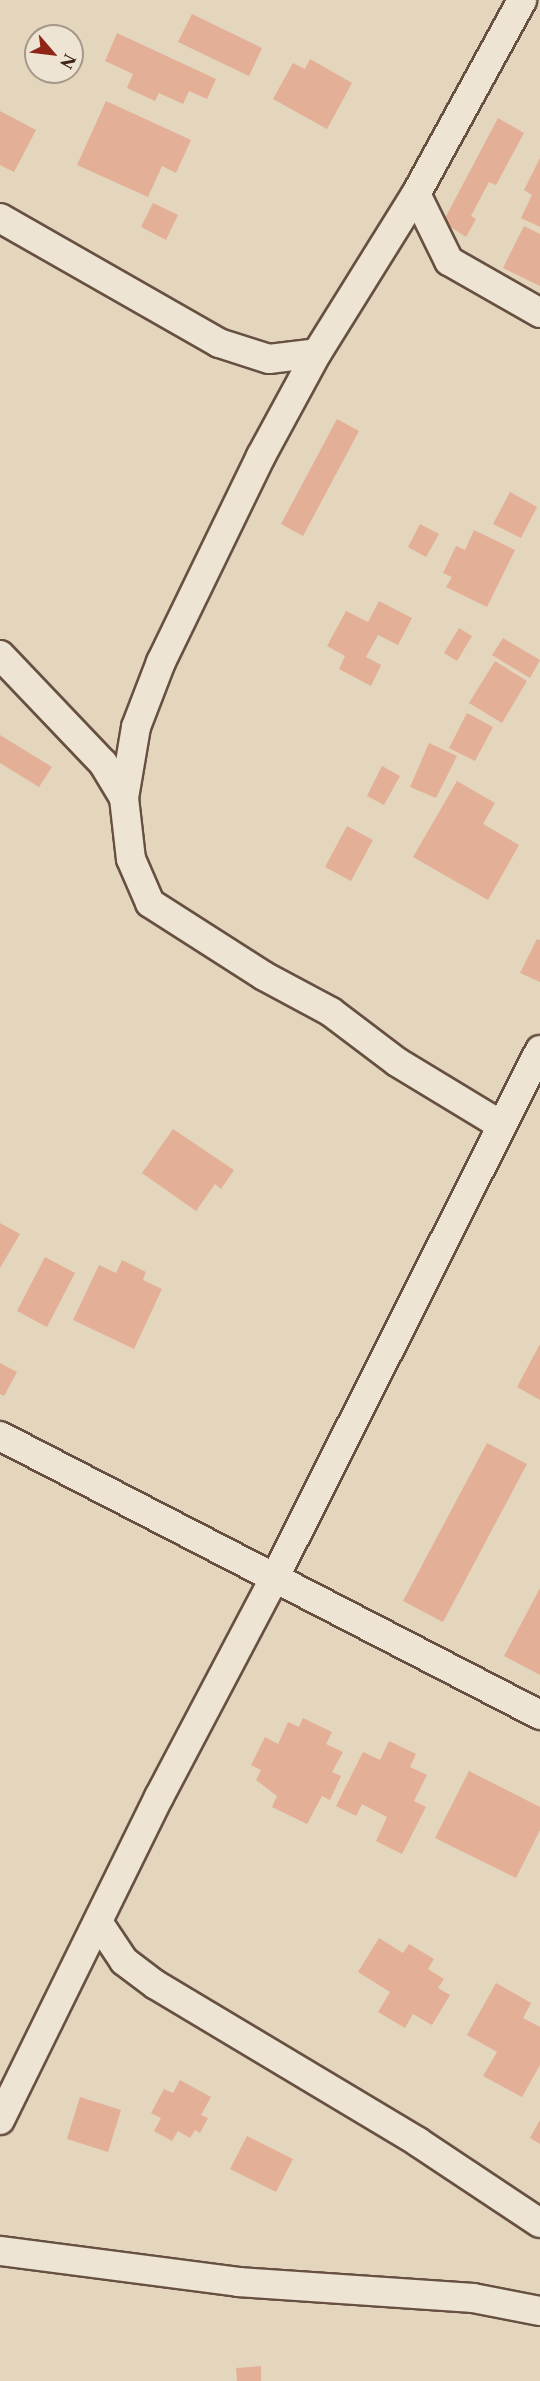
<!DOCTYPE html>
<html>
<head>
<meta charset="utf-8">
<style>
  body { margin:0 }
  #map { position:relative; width:540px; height:2381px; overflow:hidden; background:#e3d6bd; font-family:"Libre Caslon Text",serif }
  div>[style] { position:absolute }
  .building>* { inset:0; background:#e3af97 }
  .roads { filter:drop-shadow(2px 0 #675042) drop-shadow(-2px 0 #675042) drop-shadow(0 2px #675042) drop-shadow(0 -2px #675042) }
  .street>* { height:28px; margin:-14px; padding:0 14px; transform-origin:14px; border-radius:14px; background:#ede4d4 }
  span { translate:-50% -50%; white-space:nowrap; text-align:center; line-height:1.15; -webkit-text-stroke:4.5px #ede4d4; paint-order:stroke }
  .north { position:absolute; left:24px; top:24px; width:60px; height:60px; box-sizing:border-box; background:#ede4d4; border:2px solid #a79789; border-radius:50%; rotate:118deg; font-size:16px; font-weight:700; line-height:24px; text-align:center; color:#3e2419 }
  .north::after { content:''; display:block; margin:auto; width:21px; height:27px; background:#8f2418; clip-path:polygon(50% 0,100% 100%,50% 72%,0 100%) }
</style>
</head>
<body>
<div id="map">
  <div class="building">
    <div style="clip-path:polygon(192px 14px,262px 48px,249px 76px,178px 42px)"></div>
    <div style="clip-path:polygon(117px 33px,216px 79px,207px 99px,189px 91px,183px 104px,159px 93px,155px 101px,127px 88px,133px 74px,105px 61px)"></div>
    <div style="clip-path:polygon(310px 59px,352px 83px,327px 129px,273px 99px,293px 63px,305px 69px)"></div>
    <div style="clip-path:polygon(106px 101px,191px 140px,176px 173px,162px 166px,148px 197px,77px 165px)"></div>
    <div style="clip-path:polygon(0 111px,36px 130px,14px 172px,0 165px)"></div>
    <div style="clip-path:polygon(498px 118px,524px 133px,496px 185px,489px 182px,471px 216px,476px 219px,466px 237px,443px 222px)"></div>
    <div style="clip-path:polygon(540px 158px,540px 227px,521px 218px,532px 195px,524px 190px)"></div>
    <div style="clip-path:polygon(153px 203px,178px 215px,166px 240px,141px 227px)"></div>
    <div style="clip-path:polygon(524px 226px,540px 234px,540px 286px,503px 268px)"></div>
    <div style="clip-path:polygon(337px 419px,359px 431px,303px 536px,281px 524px)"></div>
    <div style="clip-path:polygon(510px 492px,537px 507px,521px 538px,493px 524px)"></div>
    <div style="clip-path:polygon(420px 524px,439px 534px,426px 557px,408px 547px)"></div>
    <div style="clip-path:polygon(474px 530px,515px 550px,487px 607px,446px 587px,452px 577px,443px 573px,456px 546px,465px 550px)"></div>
    <div style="clip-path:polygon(379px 601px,412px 618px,398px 645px,378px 635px,366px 657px,381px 665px,371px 686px,339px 669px,345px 656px,327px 646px,346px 611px,368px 622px)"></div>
    <div style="clip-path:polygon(459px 628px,472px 636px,457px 661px,444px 653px)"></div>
    <div style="clip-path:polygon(503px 638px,540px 660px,530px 678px,492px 655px)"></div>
    <div style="clip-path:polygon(495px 661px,527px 681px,502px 723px,469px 703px)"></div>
    <div style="clip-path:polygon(467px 713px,493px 727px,475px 761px,449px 748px)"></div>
    <div style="clip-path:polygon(0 735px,52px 767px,39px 787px,0 763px)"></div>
    <div style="clip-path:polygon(429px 743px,457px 756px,436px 798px,410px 787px)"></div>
    <div style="clip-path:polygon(382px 766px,400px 776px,384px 805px,367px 796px)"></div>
    <div style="clip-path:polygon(457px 781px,495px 803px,483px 824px,519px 845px,488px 900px,413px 857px)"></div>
    <div style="clip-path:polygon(347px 826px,373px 840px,351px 881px,325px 867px)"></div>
    <div style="clip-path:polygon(537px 939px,540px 940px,540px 982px,520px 973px)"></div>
    <div style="clip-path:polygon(173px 1129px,234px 1170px,221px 1189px,215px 1184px,196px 1211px,142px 1173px)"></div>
    <div style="clip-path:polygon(0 1223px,20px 1234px,0 1268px)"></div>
    <div style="clip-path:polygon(45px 1257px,75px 1273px,47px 1327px,17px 1311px)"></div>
    <div style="clip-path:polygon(122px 1260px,146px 1272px,143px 1280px,162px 1289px,134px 1349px,73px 1320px,99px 1265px,116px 1273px)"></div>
    <div style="clip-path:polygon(540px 1344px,540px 1400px,517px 1387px)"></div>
    <div style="clip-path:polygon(0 1363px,17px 1372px,4px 1396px,0 1394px)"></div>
    <div style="clip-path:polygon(487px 1443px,527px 1464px,443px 1622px,403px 1601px)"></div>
    <div style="clip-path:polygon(540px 1588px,540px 1675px,504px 1656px)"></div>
    <div style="clip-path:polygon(303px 1718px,332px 1732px,326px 1744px,343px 1752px,332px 1772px,341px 1776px,330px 1800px,322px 1796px,307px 1824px,272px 1807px,277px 1796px,256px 1780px,261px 1770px,251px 1765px,265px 1737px,278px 1744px,288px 1722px,299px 1727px)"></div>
    <div style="clip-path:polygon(389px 1741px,416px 1754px,410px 1767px,427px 1775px,414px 1801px,426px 1807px,402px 1854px,376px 1841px,387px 1817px,362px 1804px,356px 1816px,336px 1806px,363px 1752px,380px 1760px)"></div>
    <div style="clip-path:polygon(469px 1771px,540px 1807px,540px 1830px,516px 1878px,435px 1838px)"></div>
    <div style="clip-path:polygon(379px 1938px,403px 1953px,409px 1944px,434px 1959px,428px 1969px,444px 1979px,438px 1988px,450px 1995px,432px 2025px,413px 2014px,405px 2028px,378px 2012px,390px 1992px,358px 1972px)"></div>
    <div style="clip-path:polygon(496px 1983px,531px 2003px,523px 2018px,540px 2027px,540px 2065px,522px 2097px,483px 2076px,497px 2052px,467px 2035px)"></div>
    <div style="clip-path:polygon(180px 2080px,211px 2097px,201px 2115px,208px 2118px,200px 2133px,195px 2130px,190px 2138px,178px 2131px,172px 2141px,154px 2131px,161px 2118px,151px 2113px,164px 2089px,173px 2093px)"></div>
    <div style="clip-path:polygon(80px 2097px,121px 2110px,108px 2152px,67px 2139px)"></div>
    <div style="clip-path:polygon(540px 2120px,540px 2144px,530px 2138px)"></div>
    <div style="clip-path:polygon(247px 2136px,293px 2159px,276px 2192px,230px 2169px)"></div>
    <div style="clip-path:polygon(261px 2366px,261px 2381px,237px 2381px,236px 2368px)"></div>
  </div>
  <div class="roads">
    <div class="street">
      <div style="left:416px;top:194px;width:75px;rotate:63.8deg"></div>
      <div style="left:449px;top:261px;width:105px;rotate:29.7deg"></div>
      <div style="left:0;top:218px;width:252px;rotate:29.7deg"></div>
      <div style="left:219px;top:343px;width:52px;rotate:17.7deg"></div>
      <div style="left:269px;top:359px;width:48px;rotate:-7.1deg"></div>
      <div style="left:317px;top:353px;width:187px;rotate:-58.1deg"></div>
      <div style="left:416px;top:194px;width:221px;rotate:-61.3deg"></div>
      <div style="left:0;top:655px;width:149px;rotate:46.4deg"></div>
      <div style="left:103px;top:763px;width:41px;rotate:59deg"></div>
      <div style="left:124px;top:798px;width:61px;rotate:83.5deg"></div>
      <div style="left:131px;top:859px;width:48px;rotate:66.6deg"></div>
      <div style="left:150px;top:903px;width:135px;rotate:32.6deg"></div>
      <div style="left:264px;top:976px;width:76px;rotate:28.2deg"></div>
      <div style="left:331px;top:1012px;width:83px;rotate:37.1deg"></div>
      <div style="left:397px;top:1062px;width:122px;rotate:31.2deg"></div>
      <div style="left:124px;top:798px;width:72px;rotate:-80.4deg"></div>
      <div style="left:136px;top:727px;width:70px;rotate:-69deg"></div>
      <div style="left:161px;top:662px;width:229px;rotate:-64.1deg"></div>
      <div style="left:261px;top:456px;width:117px;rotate:-61.5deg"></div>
      <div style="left:0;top:1436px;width:608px;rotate:27.32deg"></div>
      <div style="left:98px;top:1922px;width:47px;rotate:56.3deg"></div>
      <div style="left:124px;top:1961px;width:40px;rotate:37deg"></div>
      <div style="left:156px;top:1985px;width:305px;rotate:30.9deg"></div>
      <div style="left:418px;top:2142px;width:146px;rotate:33.6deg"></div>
      <div style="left:0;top:2120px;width:360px;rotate:-63.8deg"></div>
      <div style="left:159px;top:1797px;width:246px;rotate:-62.2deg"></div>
      <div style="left:274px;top:1579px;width:592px;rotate:-63.31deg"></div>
      <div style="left:0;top:2251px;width:240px;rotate:7.4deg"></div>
      <div style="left:238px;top:2282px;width:236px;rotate:3.9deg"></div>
      <div style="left:473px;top:2298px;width:68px;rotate:11deg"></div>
    </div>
  </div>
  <div class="north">N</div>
</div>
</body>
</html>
